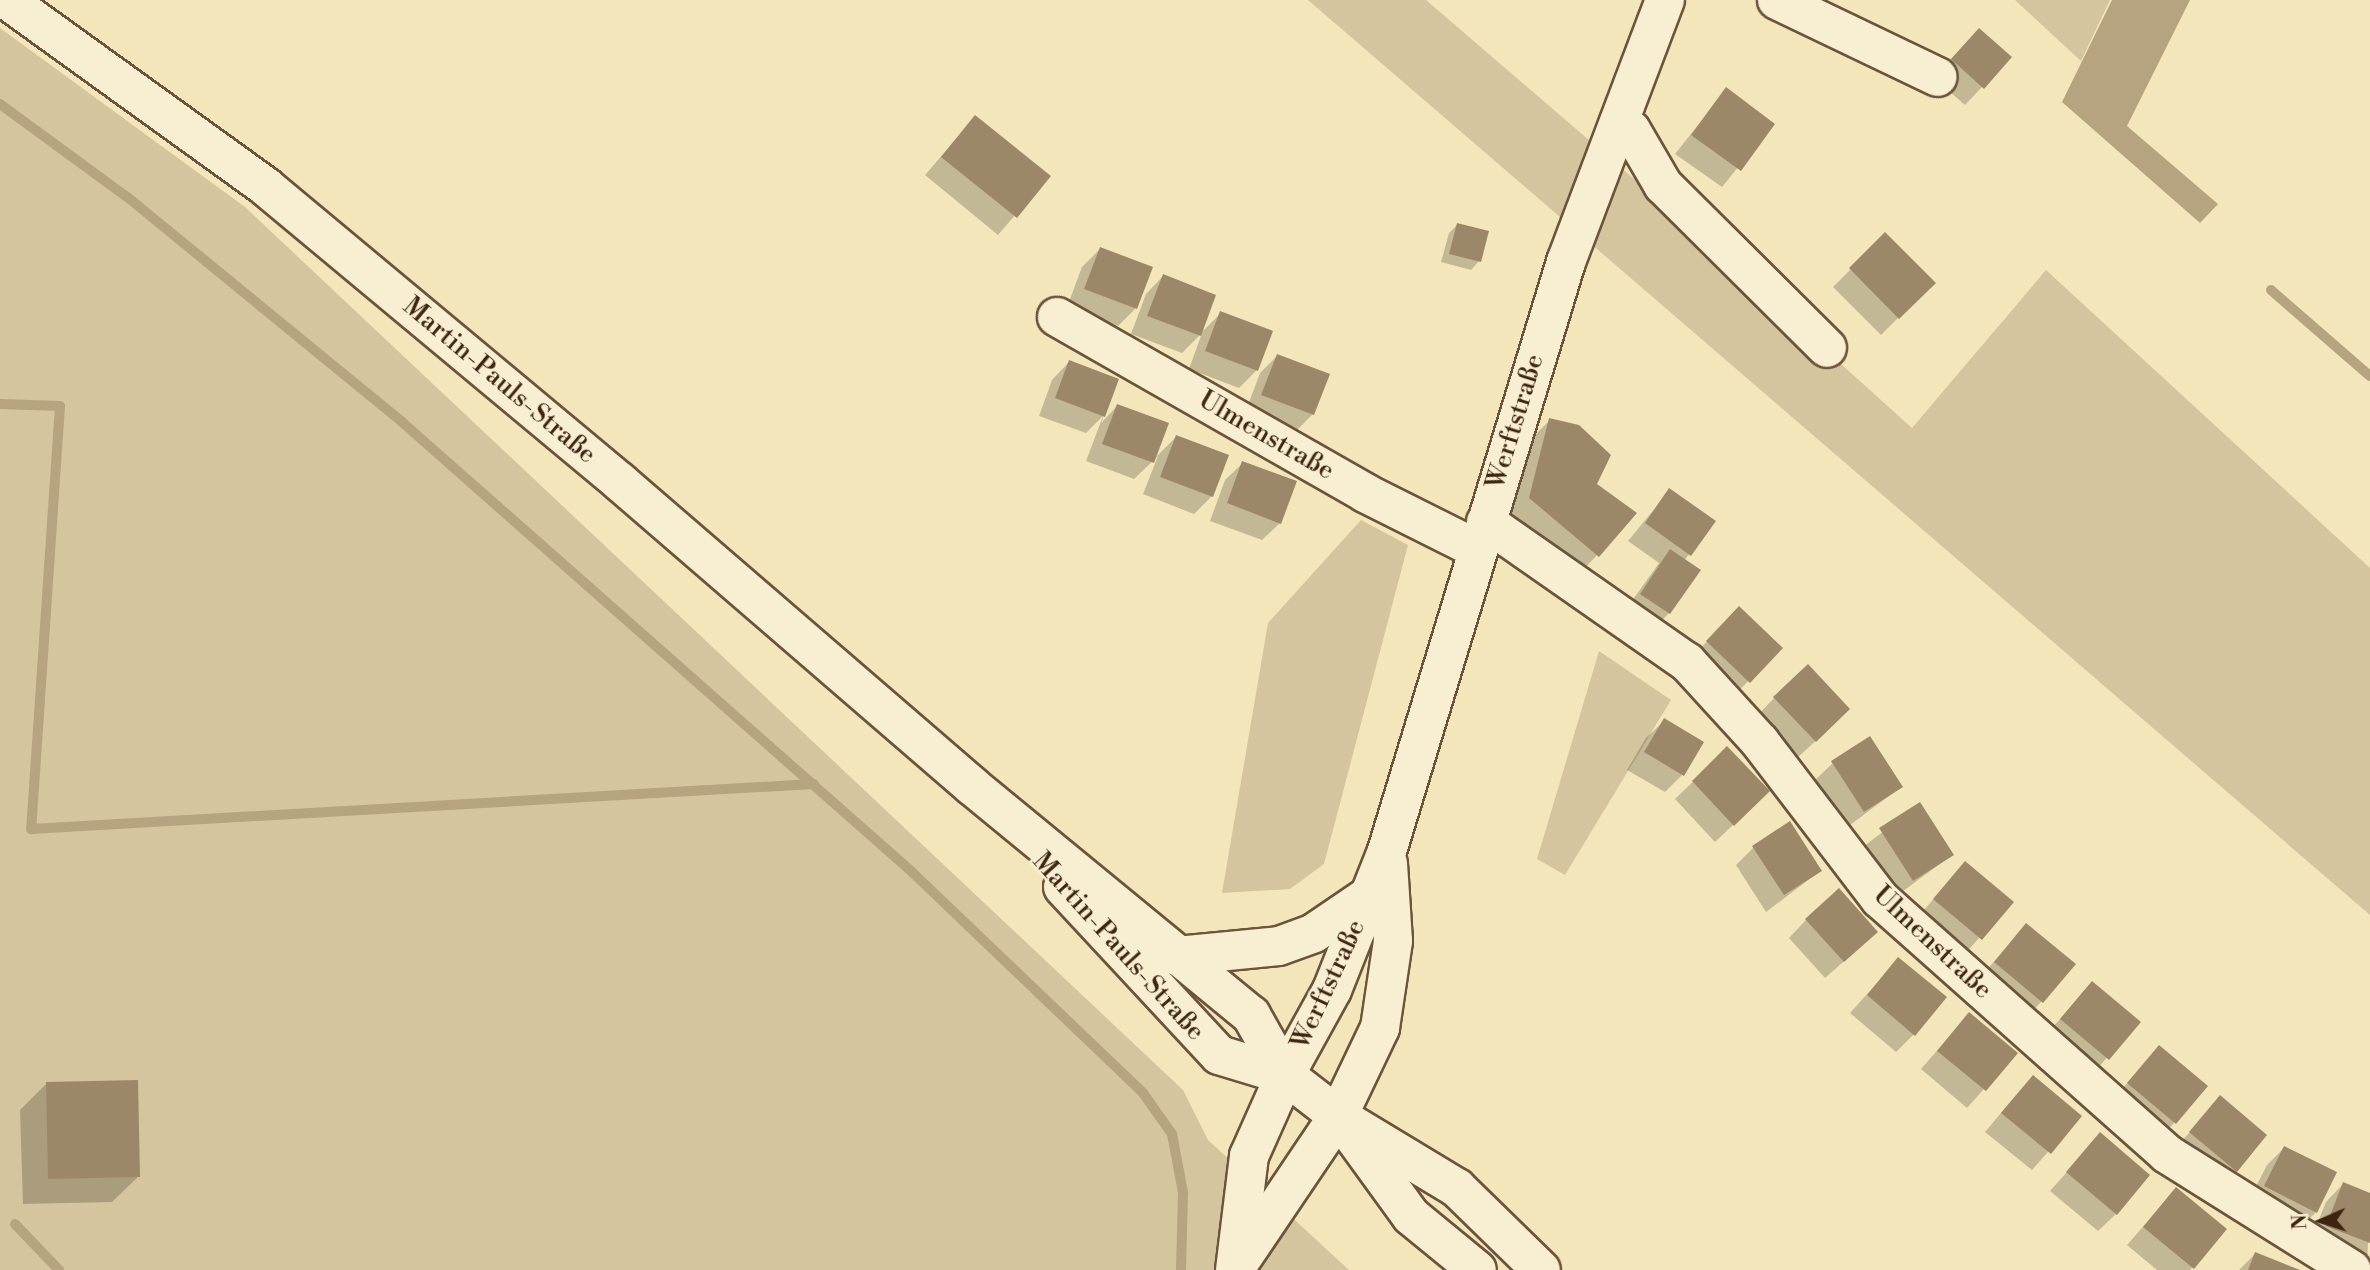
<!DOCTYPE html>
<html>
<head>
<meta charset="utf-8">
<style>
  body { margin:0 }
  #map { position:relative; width:2370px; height:1270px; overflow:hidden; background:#f4e6bb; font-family:"Libre Bodoni",serif }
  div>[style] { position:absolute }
  .green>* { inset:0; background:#d5c59e }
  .water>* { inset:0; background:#b6a481 }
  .shadow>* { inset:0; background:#0003 }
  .stream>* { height:10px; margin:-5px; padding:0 5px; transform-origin:5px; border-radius:5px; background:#b6a481 }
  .building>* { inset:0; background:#9c8869 }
  .roads { filter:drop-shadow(2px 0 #6b543b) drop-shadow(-2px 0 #6b543b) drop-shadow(0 2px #6b543b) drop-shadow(0 -2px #6b543b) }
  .minor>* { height:38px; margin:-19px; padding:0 19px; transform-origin:19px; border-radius:19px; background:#f8efd3 }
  span { translate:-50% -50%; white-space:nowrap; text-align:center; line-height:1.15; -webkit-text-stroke:5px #f8efd3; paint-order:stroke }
  .street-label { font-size:26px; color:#3d2310 }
  .north { position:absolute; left:2286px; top:1186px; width:70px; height:70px; -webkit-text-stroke:5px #f8efd3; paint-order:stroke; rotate:267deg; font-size:19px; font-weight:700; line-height:28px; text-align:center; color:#3d2310 }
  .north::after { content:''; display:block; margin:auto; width:24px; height:32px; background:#3d2310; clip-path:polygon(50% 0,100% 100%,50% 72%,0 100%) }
</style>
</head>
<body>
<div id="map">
  <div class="green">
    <div style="clip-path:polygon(1308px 0,1426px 0,1661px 202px,1912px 428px,2046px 270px,2370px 568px,2370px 915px)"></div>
    <div style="clip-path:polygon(2015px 0,2110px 0,2081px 61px)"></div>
    <div style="clip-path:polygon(0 28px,245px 207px,1183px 1090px,1208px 1140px,1349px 1270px,0 1270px)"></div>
    <div style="clip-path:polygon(1361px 520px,1408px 545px,1324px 864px,1290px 889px,1222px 893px,1268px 623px)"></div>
    <div style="clip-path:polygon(1599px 651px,1671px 700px,1565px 875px,1537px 859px)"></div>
  </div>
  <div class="water">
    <div style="clip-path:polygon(2112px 0,2190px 0,2127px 126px,2218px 204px,2200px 223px,2062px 102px)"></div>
  </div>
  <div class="shadow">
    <div style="clip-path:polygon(1979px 30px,1982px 87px,1965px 105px,1934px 78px)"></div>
    <div style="clip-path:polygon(1726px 90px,1773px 124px,1722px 187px,1675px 154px)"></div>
    <div style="clip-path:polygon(975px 117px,1048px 177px,998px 235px,925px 175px)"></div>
    <div style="clip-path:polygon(1457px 225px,1479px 261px,1471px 270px,1441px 262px,1449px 233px)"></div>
    <div style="clip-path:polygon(1885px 235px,1933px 283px,1881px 335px,1833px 287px)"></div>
    <div style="clip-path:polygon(1100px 249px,1136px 308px,1118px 326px,1067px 307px,1082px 267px)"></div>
    <div style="clip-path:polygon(1163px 276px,1201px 333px,1221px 313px,1271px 332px,1256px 371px,1239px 388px,1189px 369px,1202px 333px,1182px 353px,1131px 334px,1146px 294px)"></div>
    <div style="clip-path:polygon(1277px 356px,1313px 414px,1295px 432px,1245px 413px,1260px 373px)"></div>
    <div style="clip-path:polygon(1069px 362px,1117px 380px,1101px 423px,1117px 406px,1152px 461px,1176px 437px,1212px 496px,1194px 514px,1143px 494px,1158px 456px,1134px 479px,1086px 461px,1103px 416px,1086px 433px,1039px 416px,1052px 380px)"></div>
    <div style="clip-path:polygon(1550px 420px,1595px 485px,1635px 514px,1572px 582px,1504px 525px,1524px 446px)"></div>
    <div style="clip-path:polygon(1243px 463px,1280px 523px,1262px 540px,1210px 521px,1225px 480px)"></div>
    <div style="clip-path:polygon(1670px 490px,1713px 522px,1684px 561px,1669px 613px,1652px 631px,1624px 612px,1659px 563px,1628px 541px)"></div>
    <div style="clip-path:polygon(1721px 626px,1780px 648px,1731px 699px,1690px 660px)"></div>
    <div style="clip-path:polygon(1774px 698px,1831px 727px,1797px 758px,1757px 716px)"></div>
    <div style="clip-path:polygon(1664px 721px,1682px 775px,1665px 792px,1627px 770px,1646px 738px)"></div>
    <div style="clip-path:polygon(1727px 749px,1750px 809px,1715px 842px,1675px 799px)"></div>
    <div style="clip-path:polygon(1833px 763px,1901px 787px,1846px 828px,1815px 780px)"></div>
    <div style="clip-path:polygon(1919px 804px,1952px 855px,1895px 897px,1863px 847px)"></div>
    <div style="clip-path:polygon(1754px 847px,1820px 871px,1766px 912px,1736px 865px)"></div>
    <div style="clip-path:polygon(1965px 863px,2011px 902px,1963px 956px,1917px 918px)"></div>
    <div style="clip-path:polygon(1806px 920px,1858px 949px,1825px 978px,1789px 938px)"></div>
    <div style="clip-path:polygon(2026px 925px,2042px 1001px,2025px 1019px,1978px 980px)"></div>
    <div style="clip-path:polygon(1898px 960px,1914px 1034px,1896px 1052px,1850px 1013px)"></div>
    <div style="clip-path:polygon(2092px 983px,2138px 1022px,2090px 1077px,2043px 1038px)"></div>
    <div style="clip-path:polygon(1969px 1014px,2016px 1053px,1967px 1108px,1921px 1069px)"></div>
    <div style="clip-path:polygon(2159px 1048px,2175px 1122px,2158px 1140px,2111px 1101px)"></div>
    <div style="clip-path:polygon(46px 1084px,139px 1176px,112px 1202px,23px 1204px,20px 1110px)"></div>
    <div style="clip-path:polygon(2016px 1095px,2080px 1116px,2032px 1170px,1985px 1132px)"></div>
    <div style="clip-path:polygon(2220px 1098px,2236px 1170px,2218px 1188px,2173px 1151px)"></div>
    <div style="clip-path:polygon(2100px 1135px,2116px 1214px,2098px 1231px,2050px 1191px)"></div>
    <div style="clip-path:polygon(2284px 1148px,2316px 1212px,2298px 1230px,2247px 1204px,2267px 1165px)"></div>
    <div style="clip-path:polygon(2343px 1184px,2370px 1195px,2367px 1267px,2309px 1244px,2326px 1202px)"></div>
    <div style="clip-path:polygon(2176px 1189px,2225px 1229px,2190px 1270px,2157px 1270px,2127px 1245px)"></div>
    <div style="clip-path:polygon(2255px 1254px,2296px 1270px,2239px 1270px)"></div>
  </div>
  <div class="stream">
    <div style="left:0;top:104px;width:162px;rotate:36.2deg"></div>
    <div style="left:131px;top:200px;width:350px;rotate:39.3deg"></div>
    <div style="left:402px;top:422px;width:680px;rotate:41.42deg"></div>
    <div style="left:912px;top:872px;width:320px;rotate:43.7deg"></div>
    <div style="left:1143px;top:1093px;width:50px;rotate:54.7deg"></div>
    <div style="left:1172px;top:1134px;width:59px;rotate:79.3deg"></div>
    <div style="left:1183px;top:1192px;width:78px;rotate:91.5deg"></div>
    <div style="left:2271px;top:290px;width:131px;rotate:41deg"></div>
    <div style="left:0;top:404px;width:60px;rotate:1.9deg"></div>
    <div style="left:60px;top:406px;width:424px;rotate:93.9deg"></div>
    <div style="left:31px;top:829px;width:784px;rotate:-3.29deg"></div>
    <div style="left:15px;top:1224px;width:64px;rotate:46.3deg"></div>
  </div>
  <div class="building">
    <div style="clip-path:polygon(1979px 28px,2012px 57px,1984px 89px,1951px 59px)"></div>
    <div style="clip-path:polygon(1726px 87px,1775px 124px,1741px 171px,1691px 135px)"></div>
    <div style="clip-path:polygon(975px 115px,1051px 176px,1017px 218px,941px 157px)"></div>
    <div style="clip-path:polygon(1457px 223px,1489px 231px,1481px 262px,1449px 254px)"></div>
    <div style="clip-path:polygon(1885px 232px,1936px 283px,1899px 319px,1849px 268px)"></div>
    <div style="clip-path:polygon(1100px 247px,1153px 267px,1137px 309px,1084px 289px)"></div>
    <div style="clip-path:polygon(1163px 274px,1216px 295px,1201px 336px,1147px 316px)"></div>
    <div style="clip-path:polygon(1220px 311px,1273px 331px,1258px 371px,1205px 351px)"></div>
    <div style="clip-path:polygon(1277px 354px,1330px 374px,1314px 415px,1261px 395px)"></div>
    <div style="clip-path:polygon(1069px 360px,1119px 379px,1105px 417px,1055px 398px)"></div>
    <div style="clip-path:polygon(1117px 404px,1169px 423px,1154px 463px,1102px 444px)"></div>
    <div style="clip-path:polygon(1549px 418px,1579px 425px,1611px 455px,1597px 484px,1637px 513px,1599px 557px,1529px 498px)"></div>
    <div style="clip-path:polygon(1176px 435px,1229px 455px,1213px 497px,1160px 477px)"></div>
    <div style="clip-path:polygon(1242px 461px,1297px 481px,1281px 524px,1227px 503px)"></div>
    <div style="clip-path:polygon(1669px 488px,1716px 521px,1691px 556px,1645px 523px)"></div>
    <div style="clip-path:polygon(1670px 549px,1701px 570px,1670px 614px,1640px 594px)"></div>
    <div style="clip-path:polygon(1739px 606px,1783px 648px,1750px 683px,1706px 641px)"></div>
    <div style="clip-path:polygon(1808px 664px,1850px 709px,1816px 742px,1773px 697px)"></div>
    <div style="clip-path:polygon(1664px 718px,1704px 742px,1684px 776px,1644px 752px)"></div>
    <div style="clip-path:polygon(1870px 736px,1903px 787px,1864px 812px,1831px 761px)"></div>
    <div style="clip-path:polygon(1727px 746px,1770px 791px,1734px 826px,1692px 781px)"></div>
    <div style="clip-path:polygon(1920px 802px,1954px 855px,1913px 881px,1879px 828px)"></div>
    <div style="clip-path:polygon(1790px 821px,1822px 871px,1784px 895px,1752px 846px)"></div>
    <div style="clip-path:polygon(1965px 861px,2014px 902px,1982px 940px,1933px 899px)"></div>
    <div style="clip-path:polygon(1839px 888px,1878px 932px,1844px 962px,1805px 919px)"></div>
    <div style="clip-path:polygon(2026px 923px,2076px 964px,2043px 1003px,1994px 962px)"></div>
    <div style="clip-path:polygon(1898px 957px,1947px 997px,1915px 1036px,1867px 995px)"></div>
    <div style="clip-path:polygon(2092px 981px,2141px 1022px,2109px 1060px,2060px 1019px)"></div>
    <div style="clip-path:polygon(1969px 1012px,2018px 1053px,1986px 1091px,1937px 1051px)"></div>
    <div style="clip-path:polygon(2159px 1045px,2208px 1086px,2176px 1124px,2127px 1083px)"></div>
    <div style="clip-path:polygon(2033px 1075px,2082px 1116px,2051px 1154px,2001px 1113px)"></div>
    <div style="clip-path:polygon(138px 1080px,140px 1177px,48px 1179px,46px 1082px)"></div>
    <div style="clip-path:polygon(2220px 1095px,2267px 1135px,2237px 1172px,2189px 1132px)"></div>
    <div style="clip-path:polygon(2100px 1132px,2150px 1175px,2117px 1215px,2066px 1172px)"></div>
    <div style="clip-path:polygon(2284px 1146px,2337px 1172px,2317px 1213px,2264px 1186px)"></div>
    <div style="clip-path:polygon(2343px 1182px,2370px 1193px,2370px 1243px,2326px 1226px)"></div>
    <div style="clip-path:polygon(2176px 1187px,2227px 1229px,2194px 1269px,2143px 1227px)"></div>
    <div style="clip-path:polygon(2255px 1252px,2300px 1270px,2248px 1270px)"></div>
  </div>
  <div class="roads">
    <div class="minor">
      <div style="left:7px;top:0;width:319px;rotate:35.8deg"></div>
      <div style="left:266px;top:187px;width:461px;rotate:39.8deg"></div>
      <div style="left:620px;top:482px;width:465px;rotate:40.8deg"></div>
      <div style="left:972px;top:786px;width:361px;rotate:39.4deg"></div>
      <div style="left:1251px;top:1015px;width:69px;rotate:60.5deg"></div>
      <div style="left:1777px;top:0;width:178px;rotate:25.6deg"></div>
      <div style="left:1619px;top:122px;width:14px;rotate:34deg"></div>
      <div style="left:1631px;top:130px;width:64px;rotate:59.8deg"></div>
      <div style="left:1663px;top:185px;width:231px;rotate:44.8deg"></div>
      <div style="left:1057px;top:317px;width:355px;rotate:29.7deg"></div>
      <div style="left:1365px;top:493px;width:125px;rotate:26.6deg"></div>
      <div style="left:1486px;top:522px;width:245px;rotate:34.9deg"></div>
      <div style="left:1687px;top:662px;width:108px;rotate:47.6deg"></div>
      <div style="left:1760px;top:742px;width:198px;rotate:52.6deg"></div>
      <div style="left:1880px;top:899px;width:384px;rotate:41.6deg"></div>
      <div style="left:2167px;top:1154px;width:218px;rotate:32.1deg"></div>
      <div style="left:1063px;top:887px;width:229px;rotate:47.1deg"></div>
      <div style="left:1219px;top:1055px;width:69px;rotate:16.9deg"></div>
      <div style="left:1285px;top:1075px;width:67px;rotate:37.7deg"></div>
      <div style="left:1338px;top:1116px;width:139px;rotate:31.2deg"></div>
      <div style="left:1457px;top:1188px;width:117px;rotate:44.3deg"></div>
      <div style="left:1177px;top:956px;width:102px;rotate:-5.6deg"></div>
      <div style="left:1279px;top:946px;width:37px;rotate:-20deg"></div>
      <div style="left:1314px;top:933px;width:68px;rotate:-34.2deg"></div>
      <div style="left:1348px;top:1129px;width:107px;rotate:54.1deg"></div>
      <div style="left:1411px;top:1216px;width:85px;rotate:39.3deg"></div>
      <div style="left:1241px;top:1260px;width:174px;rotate:-56deg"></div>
      <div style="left:1338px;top:1116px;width:98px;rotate:-64.5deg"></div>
      <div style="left:1380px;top:1028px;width:88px;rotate:-81.5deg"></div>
      <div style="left:1393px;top:941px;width:78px;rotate:-93.7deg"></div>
      <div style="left:1235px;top:1270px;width:115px;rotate:-83deg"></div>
      <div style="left:1249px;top:1156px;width:89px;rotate:-66deg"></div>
      <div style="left:1285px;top:1075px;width:97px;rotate:-61.1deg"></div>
      <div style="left:1332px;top:990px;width:149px;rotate:-68.4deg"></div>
      <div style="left:1387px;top:851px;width:616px;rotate:-73.1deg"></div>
      <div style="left:1566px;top:262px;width:280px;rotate:-69.3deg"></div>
    </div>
  </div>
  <div class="street-label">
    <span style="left:499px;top:381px;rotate:40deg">Martin-Pauls-Straße</span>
    <span style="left:1516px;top:422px;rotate:-73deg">Werftstraße</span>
    <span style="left:1266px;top:436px;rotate:30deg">Ulmenstraße</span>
    <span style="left:1932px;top:943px;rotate:43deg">Ulmenstraße</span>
    <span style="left:1118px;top:947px;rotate:48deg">Martin-Pauls-Straße</span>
    <span style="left:1329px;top:985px;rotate:-65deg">Werftstraße</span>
  </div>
  <div class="north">N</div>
</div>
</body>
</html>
